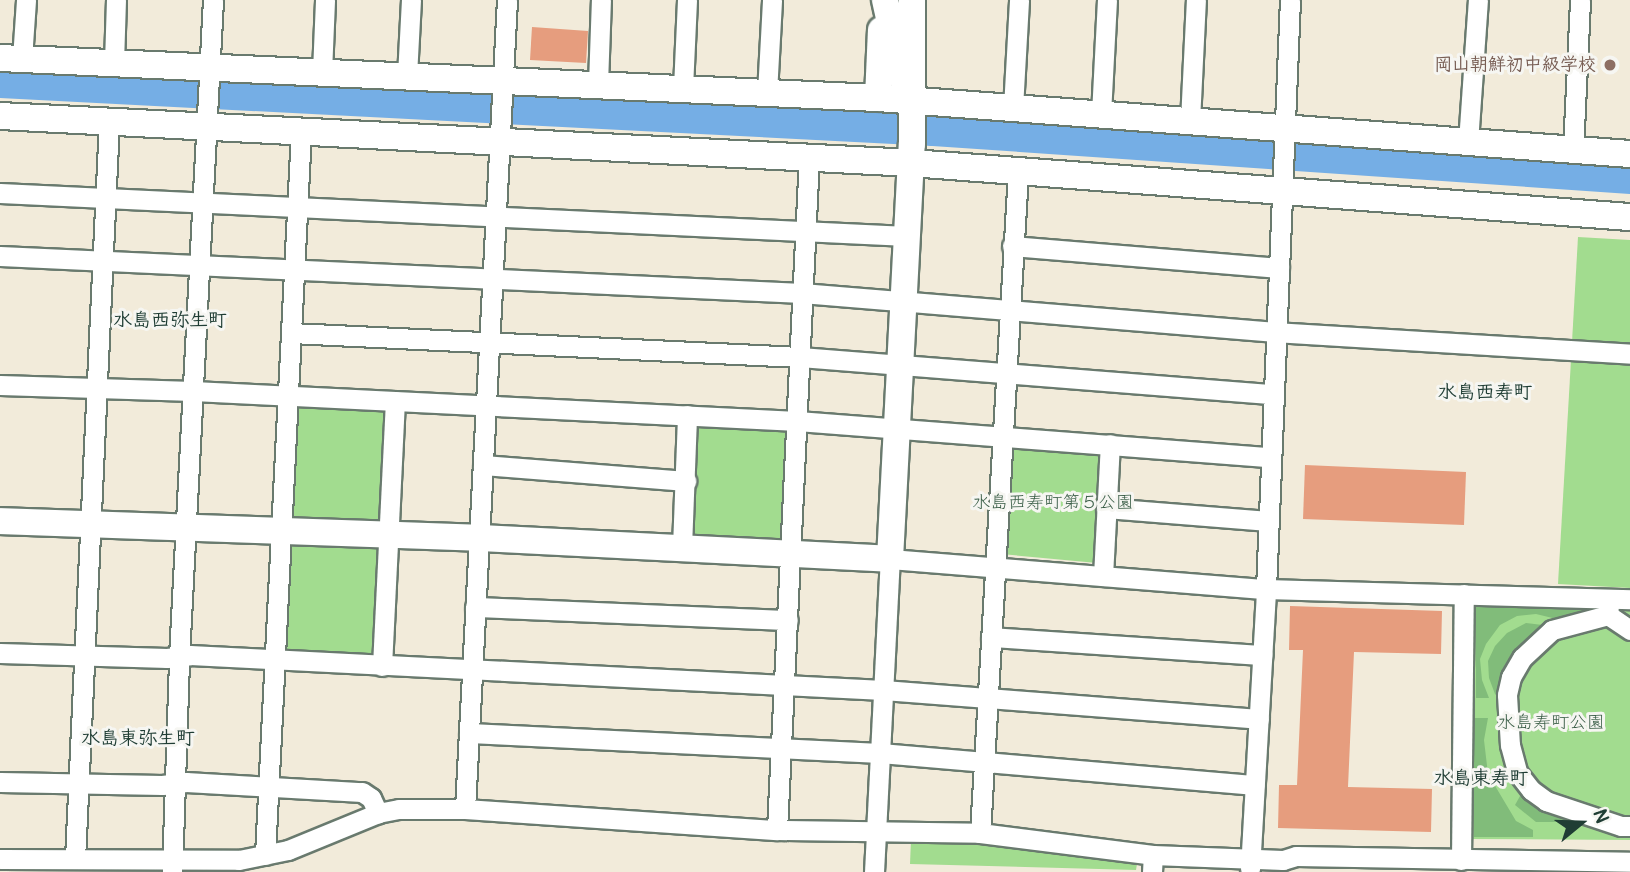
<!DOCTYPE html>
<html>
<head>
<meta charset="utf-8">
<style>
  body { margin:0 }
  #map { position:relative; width:1630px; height:872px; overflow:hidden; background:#f2ebda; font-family:Pangolin,"Klee One",sans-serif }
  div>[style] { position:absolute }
  .green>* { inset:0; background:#a2dc8f }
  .forest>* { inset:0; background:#81bc7a }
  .stream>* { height:5px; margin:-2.5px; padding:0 2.5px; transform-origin:2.5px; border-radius:2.5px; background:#75aee5 }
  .river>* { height:33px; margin:-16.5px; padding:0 16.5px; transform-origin:16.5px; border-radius:16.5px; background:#75aee5 }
  .building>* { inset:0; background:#e69d7e }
  .roads { filter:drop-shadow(2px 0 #697a6e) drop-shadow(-2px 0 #697a6e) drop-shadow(0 2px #697a6e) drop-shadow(0 -2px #697a6e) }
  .street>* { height:19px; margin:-9.5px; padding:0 9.5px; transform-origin:9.5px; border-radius:9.5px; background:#fff }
  .secondary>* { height:26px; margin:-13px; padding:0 13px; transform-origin:13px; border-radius:13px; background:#fff }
  .dots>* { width:19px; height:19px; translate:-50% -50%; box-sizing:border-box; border:4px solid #f6f6f2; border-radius:50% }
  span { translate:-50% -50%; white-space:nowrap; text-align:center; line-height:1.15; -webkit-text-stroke:6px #f6f6f2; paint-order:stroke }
  .education-label { font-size:18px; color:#785e54; font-weight:700 }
  .right { translate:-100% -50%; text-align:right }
  .park-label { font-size:18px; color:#395d46 }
  .neighbourhood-label { font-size:19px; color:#1f3d34; font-weight:700 }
  .north { position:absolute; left:1546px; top:788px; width:70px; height:70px; -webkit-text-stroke:5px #f6f6f2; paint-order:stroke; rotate:71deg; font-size:19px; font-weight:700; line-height:28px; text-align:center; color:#1f3d34 }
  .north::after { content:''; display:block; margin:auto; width:24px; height:32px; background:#1f3d34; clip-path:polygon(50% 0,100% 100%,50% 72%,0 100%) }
</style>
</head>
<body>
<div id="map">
  <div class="green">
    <div style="clip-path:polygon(1578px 237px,1630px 240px,1630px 345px,1572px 342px)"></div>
    <div style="clip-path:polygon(1571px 360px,1630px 363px,1630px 588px,1558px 584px)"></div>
    <div style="clip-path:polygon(292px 406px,389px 408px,383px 522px,288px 517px)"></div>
    <div style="clip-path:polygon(694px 422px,791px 429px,785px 537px,781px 541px,689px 537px)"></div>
    <div style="clip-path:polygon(1008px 442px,1105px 451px,1097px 563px,1001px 554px)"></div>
    <div style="clip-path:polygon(287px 543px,381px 546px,378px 656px,281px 652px)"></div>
    <div style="clip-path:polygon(1473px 603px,1630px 607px,1630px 840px,1471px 839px)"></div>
    <div style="clip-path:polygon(911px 840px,975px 841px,1134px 860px,1137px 864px,1136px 870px,910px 864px)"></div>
  </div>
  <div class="forest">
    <div style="clip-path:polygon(1476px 605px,1599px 611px,1565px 621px,1536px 614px,1517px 616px,1500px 625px,1486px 644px,1480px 659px,1482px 680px,1489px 698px,1476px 698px)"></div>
    <div style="clip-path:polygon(1526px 623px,1551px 626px,1502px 701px,1495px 694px,1489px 678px,1488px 661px,1495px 646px,1507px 633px)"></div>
    <div style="clip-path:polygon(1474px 718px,1488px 718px,1484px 740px,1488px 774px,1516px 821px,1533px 830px,1533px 837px,1474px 837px)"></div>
    <div style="clip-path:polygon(1524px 789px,1597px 822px,1536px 822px,1515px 805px)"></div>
  </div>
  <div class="stream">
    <div style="left:0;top:93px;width:496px;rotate:2.7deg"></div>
    <div style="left:505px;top:117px;width:400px;rotate:2.9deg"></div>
    <div style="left:921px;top:138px;width:358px;rotate:4.3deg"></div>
    <div style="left:1287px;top:165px;width:344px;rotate:4deg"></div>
  </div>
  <div class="river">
    <div style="left:0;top:81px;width:934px;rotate:2.95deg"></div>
    <div style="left:933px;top:129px;width:699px;rotate:3.94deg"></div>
  </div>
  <div class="building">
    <div style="clip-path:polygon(532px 27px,588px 31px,586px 63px,530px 60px)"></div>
    <div style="clip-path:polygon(1305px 465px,1466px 472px,1464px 525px,1303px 519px)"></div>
    <div style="clip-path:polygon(1290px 606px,1442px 611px,1441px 654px,1354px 652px,1348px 787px,1432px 789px,1431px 832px,1278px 828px,1279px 785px,1297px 785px,1303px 650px,1289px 650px)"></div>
  </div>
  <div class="roads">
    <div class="street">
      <div style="left:22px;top:59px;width:59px;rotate:-86.1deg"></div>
      <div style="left:114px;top:63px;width:63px;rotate:-88.2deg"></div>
      <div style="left:322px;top:72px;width:72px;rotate:-87.6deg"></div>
      <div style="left:407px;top:76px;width:76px;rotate:-87deg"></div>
      <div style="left:598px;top:84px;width:84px;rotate:-88deg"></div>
      <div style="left:683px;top:88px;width:88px;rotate:-87.4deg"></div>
      <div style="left:767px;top:93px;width:93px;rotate:-86.9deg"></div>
      <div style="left:1013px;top:108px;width:108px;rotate:-86.8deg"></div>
      <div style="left:1101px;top:114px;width:114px;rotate:-87deg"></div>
      <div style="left:1190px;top:121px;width:121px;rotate:-87.2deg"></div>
      <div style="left:1468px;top:142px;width:142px;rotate:-86deg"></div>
      <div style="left:1573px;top:150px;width:150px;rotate:-87.3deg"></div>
      <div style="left:0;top:193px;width:908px;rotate:2.71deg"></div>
      <div style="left:1012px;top:246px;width:268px;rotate:4.7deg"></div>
      <div style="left:0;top:256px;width:803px;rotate:2.64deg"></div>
      <div style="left:802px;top:293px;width:475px;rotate:4.7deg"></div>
      <div style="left:1275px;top:332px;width:356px;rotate:3.5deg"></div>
      <div style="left:291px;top:333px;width:510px;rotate:2.7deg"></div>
      <div style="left:800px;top:357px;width:474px;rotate:4.5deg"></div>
      <div style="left:0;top:385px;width:193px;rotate:1.8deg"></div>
      <div style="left:193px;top:391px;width:605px;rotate:2.84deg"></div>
      <div style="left:797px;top:421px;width:474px;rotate:4.4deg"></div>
      <div style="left:483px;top:465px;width:204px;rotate:4.5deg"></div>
      <div style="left:1106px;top:508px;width:163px;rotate:4.6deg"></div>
      <div style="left:682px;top:547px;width:132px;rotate:-87.8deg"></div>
      <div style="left:1103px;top:576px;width:132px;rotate:-87deg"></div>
      <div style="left:1609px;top:605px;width:10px;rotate:96deg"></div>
      <div style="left:1608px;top:615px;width:27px;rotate:34deg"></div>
      <div style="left:475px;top:607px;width:313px;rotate:2.4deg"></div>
      <div style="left:1608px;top:615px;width:58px;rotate:165deg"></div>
      <div style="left:1552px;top:630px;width:41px;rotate:137deg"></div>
      <div style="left:1522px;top:658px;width:22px;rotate:120deg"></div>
      <div style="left:1511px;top:677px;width:18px;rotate:103deg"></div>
      <div style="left:1507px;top:695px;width:50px;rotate:86.6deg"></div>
      <div style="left:1510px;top:745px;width:28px;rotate:75deg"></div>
      <div style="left:1517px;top:772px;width:23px;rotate:52deg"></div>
      <div style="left:1531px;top:790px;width:19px;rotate:36deg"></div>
      <div style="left:1546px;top:801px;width:79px;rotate:18.4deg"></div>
      <div style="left:1621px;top:826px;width:9px"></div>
      <div style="left:991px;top:637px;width:272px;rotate:3.8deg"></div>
      <div style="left:0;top:653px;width:167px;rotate:1.7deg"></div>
      <div style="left:167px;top:658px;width:23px;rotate:-7deg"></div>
      <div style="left:190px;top:655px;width:694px;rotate:2.89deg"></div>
      <div style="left:883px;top:690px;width:377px;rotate:4.4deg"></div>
      <div style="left:382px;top:666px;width:265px;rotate:-87.2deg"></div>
      <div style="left:469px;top:733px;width:412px;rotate:2.8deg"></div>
      <div style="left:881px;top:753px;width:375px;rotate:4.9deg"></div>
      <div style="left:0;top:782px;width:162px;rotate:1.1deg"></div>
      <div style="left:162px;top:785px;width:24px;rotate:-7deg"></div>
      <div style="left:186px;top:782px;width:176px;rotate:3.3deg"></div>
      <div style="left:362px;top:792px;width:11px;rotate:34deg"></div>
      <div style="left:371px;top:798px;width:17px;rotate:65deg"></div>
      <div style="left:465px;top:809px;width:810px;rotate:-87.03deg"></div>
      <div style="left:777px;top:830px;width:674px;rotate:-87.28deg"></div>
      <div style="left:980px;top:833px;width:663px;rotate:-86.71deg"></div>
      <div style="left:265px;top:855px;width:725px;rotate:-87.15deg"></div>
      <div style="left:0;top:859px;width:239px;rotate:0.2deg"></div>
      <div style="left:239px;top:860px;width:50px;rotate:-11.5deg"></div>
      <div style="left:288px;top:850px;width:97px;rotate:-22.3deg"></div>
      <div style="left:378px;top:813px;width:21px;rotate:-11deg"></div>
      <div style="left:399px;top:809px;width:66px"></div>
      <div style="left:465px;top:809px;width:313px;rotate:3.9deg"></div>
      <div style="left:777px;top:830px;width:203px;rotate:0.8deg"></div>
      <div style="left:980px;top:833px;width:174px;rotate:7.2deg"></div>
      <div style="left:1153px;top:855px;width:130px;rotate:2.2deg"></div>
      <div style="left:1283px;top:860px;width:14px;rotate:-17deg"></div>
      <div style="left:1296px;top:856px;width:334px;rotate:1deg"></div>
      <div style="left:75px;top:859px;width:739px;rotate:-87.36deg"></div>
      <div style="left:1461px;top:860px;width:266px;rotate:-89.4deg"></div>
      <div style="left:1250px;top:869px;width:280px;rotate:-86.7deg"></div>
      <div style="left:1266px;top:589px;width:589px;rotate:-87.67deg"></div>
      <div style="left:172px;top:872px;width:215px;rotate:-88.1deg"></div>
      <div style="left:179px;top:657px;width:658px;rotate:-87.04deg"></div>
      <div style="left:874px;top:872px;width:313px;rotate:-87.1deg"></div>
      <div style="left:890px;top:559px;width:377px;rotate:4.6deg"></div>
      <div style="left:1266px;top:589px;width:364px;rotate:1.6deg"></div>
      <div style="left:1152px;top:872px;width:17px;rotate:-87deg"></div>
    </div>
    <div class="secondary">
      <div style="left:885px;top:0;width:83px;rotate:77.5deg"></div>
      <div style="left:0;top:58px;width:879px;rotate:2.61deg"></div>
      <div style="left:878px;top:98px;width:754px;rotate:4.26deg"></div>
      <div style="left:878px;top:98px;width:68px;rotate:-87.5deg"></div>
      <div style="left:0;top:116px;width:912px;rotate:2.95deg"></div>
      <div style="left:911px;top:163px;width:721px;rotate:4.3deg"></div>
      <div style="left:0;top:521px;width:479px;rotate:2deg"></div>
      <div style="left:479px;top:538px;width:412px;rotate:2.9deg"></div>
      <div style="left:890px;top:559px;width:416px;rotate:-87deg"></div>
      <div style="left:912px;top:144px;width:144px;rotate:-90deg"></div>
    </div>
  </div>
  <div class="dots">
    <div style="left:1610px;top:65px;background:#8d6e63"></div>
  </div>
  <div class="education-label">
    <span class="right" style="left:1596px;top:65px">岡山朝鮮初中級学校</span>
  </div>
  <div class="park-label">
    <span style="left:1053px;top:503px">水島西寿町第５公園</span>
    <span style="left:1551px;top:723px">水島寿町公園</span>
  </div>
  <div class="neighbourhood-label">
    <span style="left:170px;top:321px">水島西弥生町</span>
    <span style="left:1485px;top:393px">水島西寿町</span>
    <span style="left:138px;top:739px">水島東弥生町</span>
    <span style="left:1481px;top:779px">水島東寿町</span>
  </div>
  <div class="north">N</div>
</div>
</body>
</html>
